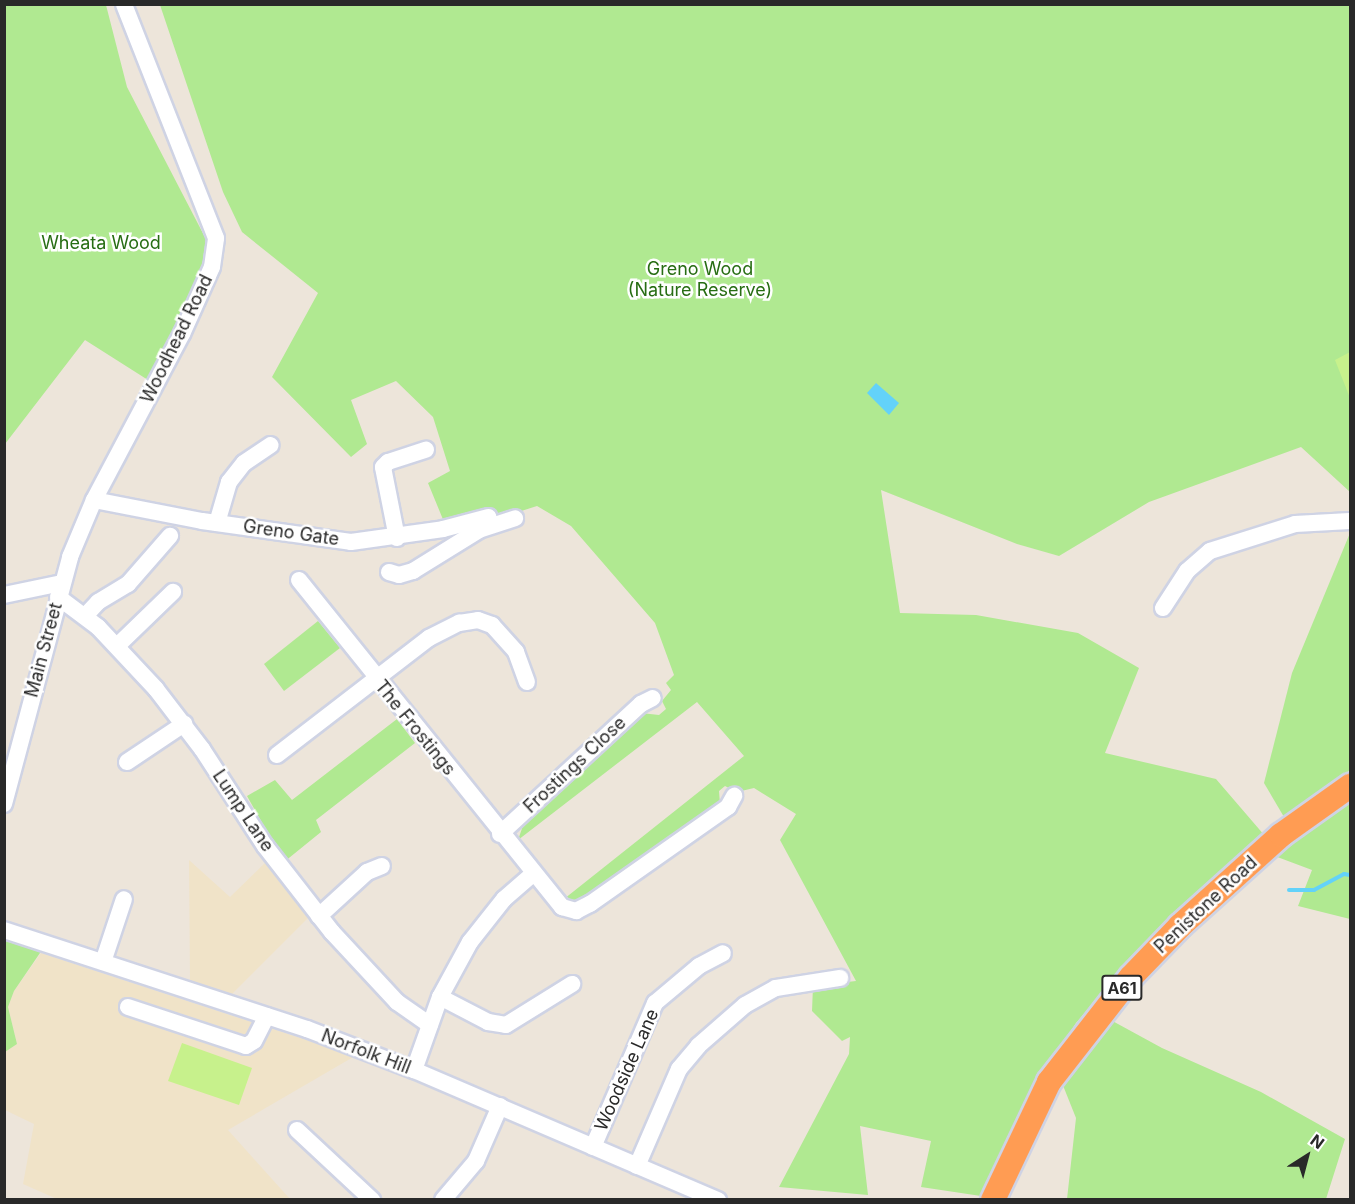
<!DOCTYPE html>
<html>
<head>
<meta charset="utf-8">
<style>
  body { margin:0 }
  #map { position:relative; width:1355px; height:1204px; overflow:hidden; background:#ede5da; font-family:Inter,sans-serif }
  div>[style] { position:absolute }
  .education>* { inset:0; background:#f0e3c8 }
  .green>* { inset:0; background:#b0e991 }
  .pitch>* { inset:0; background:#c7f18c }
  .water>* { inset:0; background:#63d2f9 }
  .stream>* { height:4px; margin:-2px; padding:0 2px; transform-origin:2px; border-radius:2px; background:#63d2f9 }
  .roads { filter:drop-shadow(2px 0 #cfd3e4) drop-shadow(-2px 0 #cfd3e4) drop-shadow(0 2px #cfd3e4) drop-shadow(0 -2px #cfd3e4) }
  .minor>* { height:16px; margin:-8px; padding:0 8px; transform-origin:8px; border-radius:8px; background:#fff }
  .highway>* { height:24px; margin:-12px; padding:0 12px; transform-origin:12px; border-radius:12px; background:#ff9c53 }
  span { translate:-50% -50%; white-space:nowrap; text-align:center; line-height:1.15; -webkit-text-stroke:5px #fff; paint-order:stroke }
  .shield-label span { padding:2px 4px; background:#fff; border:2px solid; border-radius:4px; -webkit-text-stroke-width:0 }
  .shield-label { font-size:16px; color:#292929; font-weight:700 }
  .park-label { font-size:18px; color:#276d13 }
  .street-label { font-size:18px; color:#292929 }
  .frame { position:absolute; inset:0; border:6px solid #292929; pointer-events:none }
  .north { position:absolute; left:1277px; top:1126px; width:60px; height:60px; -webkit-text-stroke:4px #fff; paint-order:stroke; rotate:36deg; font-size:16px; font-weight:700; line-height:24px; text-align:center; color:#292929 }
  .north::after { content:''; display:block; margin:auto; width:21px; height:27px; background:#292929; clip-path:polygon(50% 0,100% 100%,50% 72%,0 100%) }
</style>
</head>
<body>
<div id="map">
  <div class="education">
    <div style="clip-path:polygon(189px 860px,230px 897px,267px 861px,311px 915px,232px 994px,190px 981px)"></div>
    <div style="clip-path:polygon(41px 953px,355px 1056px,228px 1130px,290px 1199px,57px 1199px,23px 1184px,34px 1124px,5px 1110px,5px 1052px,17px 1044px,8px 1007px,14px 991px)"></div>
  </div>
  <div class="green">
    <div style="clip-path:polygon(5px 5px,106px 5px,127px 87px,209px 245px,189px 301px,148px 380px,85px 340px,5px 444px)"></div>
    <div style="clip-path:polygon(160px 5px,1350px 5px,1350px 492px,1301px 447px,1149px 502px,1059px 556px,1017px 544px,881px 490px,900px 613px,976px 615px,1078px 633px,1139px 668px,1105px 753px,1216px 779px,1265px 836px,1122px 970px,1076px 1023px,1044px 1073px,981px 1196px,921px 1187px,931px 1141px,860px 1126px,868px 1195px,779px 1187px,849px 1054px,850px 1037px,842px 1041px,812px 1011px,813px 986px,856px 981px,780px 840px,796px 814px,754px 788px,737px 792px,725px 786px,719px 791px,720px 804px,597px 891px,576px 900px,564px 899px,744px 756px,697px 702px,518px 840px,526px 817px,641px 713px,659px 715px,666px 709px,662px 701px,671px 690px,666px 683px,674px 675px,655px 623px,571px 526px,537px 506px,449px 534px,428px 483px,450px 471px,433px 417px,396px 381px,351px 400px,367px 444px,351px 457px,272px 377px,318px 293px,242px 232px,223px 192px)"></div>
    <div style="clip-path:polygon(1350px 533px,1350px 770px,1284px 817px,1264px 783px,1292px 673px)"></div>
    <div style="clip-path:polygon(318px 621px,340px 648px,284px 691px,264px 664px)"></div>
    <div style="clip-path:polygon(397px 719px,415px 743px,316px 820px,321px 832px,284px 862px,247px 796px,275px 780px,292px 800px)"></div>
    <div style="clip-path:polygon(1350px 799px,1350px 919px,1298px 906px,1312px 870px,1272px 855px)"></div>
    <div style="clip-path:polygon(5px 939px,42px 950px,14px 991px,8px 1007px,17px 1044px,5px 1052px)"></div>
    <div style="clip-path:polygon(1107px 1018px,1162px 1048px,1261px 1092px,1345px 1139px,1326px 1199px,1067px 1199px,1076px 1118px,1062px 1083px)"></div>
  </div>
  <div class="pitch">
    <div style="clip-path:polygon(1350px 352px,1350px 398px,1335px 360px)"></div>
    <div style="clip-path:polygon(182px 1043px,252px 1068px,239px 1105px,168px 1081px)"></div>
  </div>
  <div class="water">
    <div style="clip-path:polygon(876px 383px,899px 403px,889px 415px,867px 393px)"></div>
  </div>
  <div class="stream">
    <div style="left:1289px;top:890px;width:25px"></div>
    <div style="left:1314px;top:890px;width:34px;rotate:-28deg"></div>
    <div style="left:1344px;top:874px;width:6px;rotate:9deg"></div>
  </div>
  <div class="roads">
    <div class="minor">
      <div style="left:94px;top:500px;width:110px;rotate:11deg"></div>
      <div style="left:202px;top:521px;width:150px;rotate:8deg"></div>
      <div style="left:351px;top:542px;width:93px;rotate:-8deg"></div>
      <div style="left:443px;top:529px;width:47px;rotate:-14.9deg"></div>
      <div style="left:217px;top:523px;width:43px;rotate:-73.7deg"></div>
      <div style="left:229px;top:482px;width:24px;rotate:-52deg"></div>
      <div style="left:244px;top:463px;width:32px;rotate:-34deg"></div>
      <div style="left:397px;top:538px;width:72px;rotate:-101.2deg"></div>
      <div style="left:383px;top:467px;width:7px;rotate:-45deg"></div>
      <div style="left:388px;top:462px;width:40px;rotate:-18deg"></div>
      <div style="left:389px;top:572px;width:10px;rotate:17deg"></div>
      <div style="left:399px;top:575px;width:15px;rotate:-16deg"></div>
      <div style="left:413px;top:571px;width:78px;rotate:-31.8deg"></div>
      <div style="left:479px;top:530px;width:38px;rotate:-18deg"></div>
      <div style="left:299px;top:580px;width:420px;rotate:51.2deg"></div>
      <div style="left:562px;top:907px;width:15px;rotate:16deg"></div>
      <div style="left:576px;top:911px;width:16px;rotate:-27deg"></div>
      <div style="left:590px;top:904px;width:169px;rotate:-35.1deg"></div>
      <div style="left:728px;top:807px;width:13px;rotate:-61deg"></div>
      <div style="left:4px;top:595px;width:59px;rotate:-11.7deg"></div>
      <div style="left:58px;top:597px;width:50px;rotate:36.9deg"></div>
      <div style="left:98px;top:627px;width:85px;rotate:46.9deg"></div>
      <div style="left:156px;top:689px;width:76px;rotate:52.5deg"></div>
      <div style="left:202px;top:749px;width:116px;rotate:57deg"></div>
      <div style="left:265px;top:846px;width:109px;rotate:52.1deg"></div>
      <div style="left:332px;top:932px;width:96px;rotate:47.1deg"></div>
      <div style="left:397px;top:1002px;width:40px;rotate:34.9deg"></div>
      <div style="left:1163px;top:608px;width:44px;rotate:-57deg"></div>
      <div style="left:1187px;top:571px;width:30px;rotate:-41deg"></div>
      <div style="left:1210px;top:551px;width:89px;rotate:-17.6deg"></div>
      <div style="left:1295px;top:524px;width:55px;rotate:-3.1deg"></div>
      <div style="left:85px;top:616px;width:19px;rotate:-47deg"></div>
      <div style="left:98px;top:602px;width:35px;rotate:-31deg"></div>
      <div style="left:128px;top:584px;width:64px;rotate:-48.8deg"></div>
      <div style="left:117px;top:646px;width:78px;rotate:-44deg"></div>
      <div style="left:277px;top:755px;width:192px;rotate:-37.6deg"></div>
      <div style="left:429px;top:638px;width:34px;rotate:-27deg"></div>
      <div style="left:459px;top:623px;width:19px;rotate:-9deg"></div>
      <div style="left:478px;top:620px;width:15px;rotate:20deg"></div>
      <div style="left:492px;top:625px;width:36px;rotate:48deg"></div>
      <div style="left:516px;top:652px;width:32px;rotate:70deg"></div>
      <div style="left:127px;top:762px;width:69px;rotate:-33.7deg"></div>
      <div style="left:4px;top:804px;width:256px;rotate:-75deg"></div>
      <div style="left:70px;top:557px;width:62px;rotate:-67.2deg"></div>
      <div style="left:94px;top:500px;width:188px;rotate:-62.1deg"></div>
      <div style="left:182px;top:334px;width:73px;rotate:-65.9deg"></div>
      <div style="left:212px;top:267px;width:29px;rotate:-82deg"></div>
      <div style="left:216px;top:238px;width:251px;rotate:-111.5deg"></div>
      <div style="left:500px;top:834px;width:192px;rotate:-42.7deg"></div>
      <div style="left:641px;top:704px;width:13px;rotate:-27deg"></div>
      <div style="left:319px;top:916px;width:65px;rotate:-42.5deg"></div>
      <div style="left:367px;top:872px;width:16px;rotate:-22deg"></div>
      <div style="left:4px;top:930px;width:319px;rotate:18.1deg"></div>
      <div style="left:307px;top:1029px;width:115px;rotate:21deg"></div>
      <div style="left:414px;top:1070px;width:331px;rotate:23.2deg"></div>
      <div style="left:103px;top:962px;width:66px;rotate:-71.6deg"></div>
      <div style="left:440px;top:997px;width:54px;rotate:27.5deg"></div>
      <div style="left:488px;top:1022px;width:18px;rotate:9deg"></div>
      <div style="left:506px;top:1025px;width:78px;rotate:-31.8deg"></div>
      <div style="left:128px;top:1007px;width:124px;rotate:18.3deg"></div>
      <div style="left:246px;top:1046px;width:9px;rotate:-32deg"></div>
      <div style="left:254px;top:1041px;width:28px;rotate:-63deg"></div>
      <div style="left:414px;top:1070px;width:77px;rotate:-70.4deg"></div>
      <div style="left:440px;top:997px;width:63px;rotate:-61.4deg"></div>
      <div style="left:470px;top:942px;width:55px;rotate:-51.7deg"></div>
      <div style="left:504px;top:899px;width:37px;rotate:-41deg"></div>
      <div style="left:297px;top:1130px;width:103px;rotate:43deg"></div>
      <div style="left:593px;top:1147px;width:157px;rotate:-66.7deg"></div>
      <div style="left:655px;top:1003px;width:57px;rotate:-40.1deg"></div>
      <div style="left:699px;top:966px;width:27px;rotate:-28deg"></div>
      <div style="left:637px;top:1166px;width:106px;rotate:-66.6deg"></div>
      <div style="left:679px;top:1069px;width:30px;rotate:-50deg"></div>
      <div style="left:698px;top:1046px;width:62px;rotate:-41.1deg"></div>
      <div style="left:745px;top:1005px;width:35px;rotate:-29deg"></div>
      <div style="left:776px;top:988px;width:65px;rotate:-8.9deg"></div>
      <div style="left:443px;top:1200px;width:51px;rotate:-49.8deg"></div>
      <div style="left:476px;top:1161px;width:60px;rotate:-66.4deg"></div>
    </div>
    <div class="highway">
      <div style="left:993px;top:1200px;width:131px;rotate:-64.6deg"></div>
      <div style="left:1049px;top:1082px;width:133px;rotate:-52deg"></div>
      <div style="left:1131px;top:977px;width:71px;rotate:-46.1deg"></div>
      <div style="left:1180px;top:926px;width:136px;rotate:-42deg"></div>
      <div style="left:1281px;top:835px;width:85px;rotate:-35.4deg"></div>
    </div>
  </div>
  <div class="shield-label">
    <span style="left:1122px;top:988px">A61</span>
  </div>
  <div class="park-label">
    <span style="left:101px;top:243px">Wheata Wood</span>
    <span style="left:700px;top:280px">Greno Wood<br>(Nature Reserve)</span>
  </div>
  <div class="street-label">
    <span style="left:177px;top:339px;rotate:-64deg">Woodhead Road</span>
    <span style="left:291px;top:533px;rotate:8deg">Greno Gate</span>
    <span style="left:44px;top:650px;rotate:-75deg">Main Street</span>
    <span style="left:415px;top:728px;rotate:51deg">The Frostings</span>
    <span style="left:575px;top:765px;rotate:-43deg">Frostings Close</span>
    <span style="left:243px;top:811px;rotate:56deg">Lump Lane</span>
    <span style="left:1206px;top:905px;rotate:-43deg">Penistone Road</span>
    <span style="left:366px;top:1052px;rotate:21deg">Norfolk Hill</span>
    <span style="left:627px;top:1070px;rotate:-66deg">Woodside Lane</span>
  </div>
  <div class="frame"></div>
  <div class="north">N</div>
</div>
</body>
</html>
